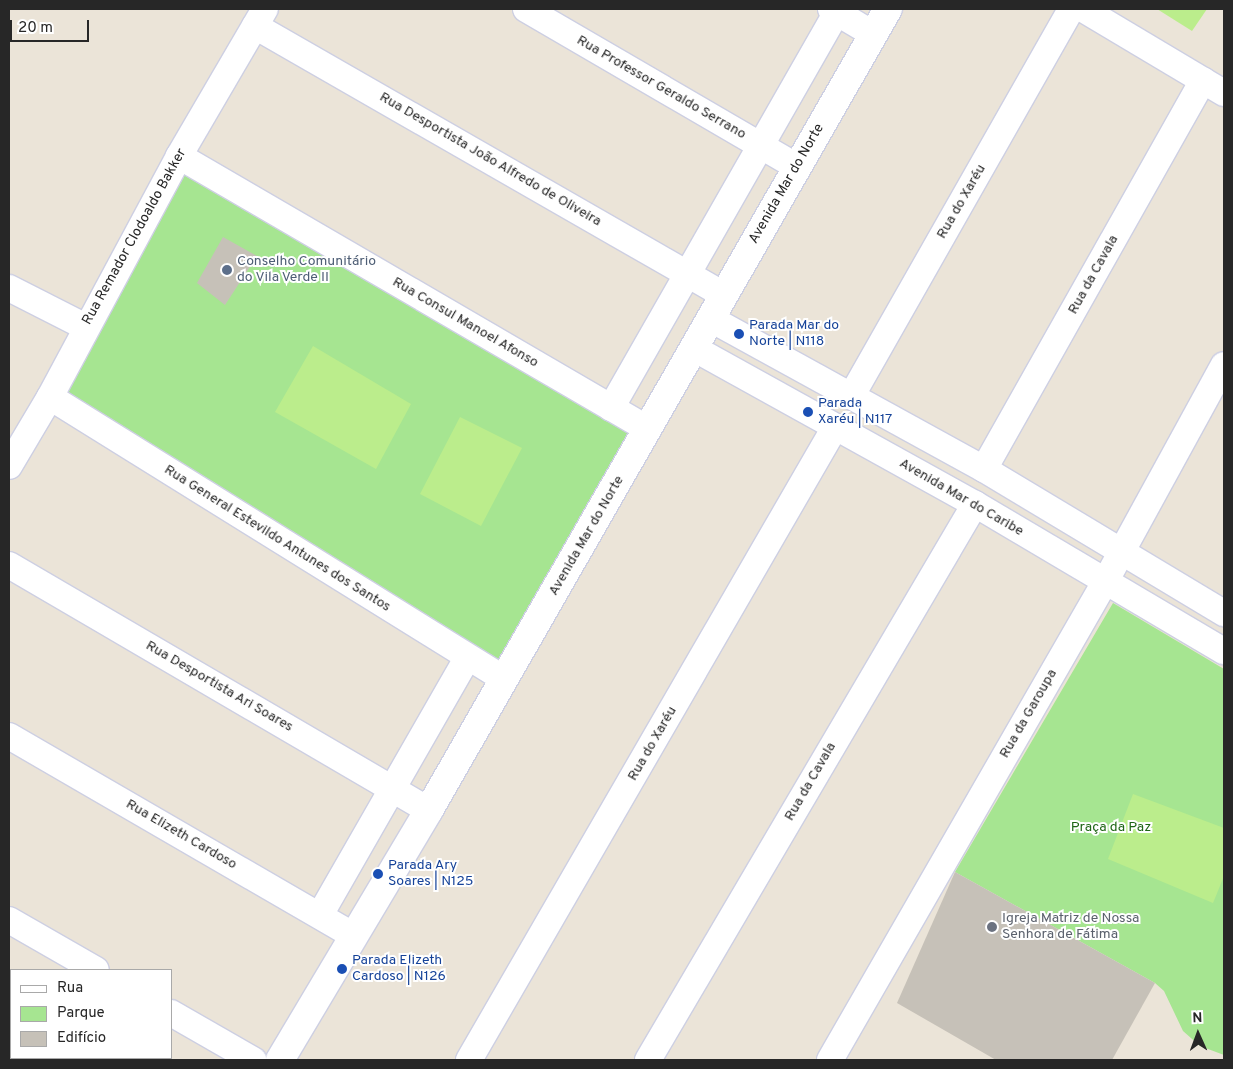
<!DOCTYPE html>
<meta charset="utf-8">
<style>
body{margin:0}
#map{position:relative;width:1233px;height:1069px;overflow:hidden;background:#ebe4d8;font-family:Overpass,sans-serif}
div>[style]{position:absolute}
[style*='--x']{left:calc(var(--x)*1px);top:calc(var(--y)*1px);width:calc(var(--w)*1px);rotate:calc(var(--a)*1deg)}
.green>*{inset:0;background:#a6e591}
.pitch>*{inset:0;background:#bbed8c}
.building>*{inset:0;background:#c6c1b8}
.roads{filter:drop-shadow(1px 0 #cdcfe2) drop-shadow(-1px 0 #cdcfe2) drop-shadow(0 1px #cdcfe2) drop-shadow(0 -1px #cdcfe2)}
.minor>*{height:26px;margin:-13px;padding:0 13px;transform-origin:13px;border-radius:13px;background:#fff}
.tertiary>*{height:28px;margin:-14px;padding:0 14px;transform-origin:14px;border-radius:14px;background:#fff}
.dots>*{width:14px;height:14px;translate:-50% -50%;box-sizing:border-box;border:2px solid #fff;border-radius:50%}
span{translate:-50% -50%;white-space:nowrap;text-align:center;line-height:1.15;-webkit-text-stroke:4px #fff;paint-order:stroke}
.street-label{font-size:14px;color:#272727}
.service-label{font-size:14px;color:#4e5e75}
.left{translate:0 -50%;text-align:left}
.transit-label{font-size:14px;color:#164399}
.park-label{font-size:14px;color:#1f6616}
.worship-label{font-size:14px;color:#5b616d}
.frame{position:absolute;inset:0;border:10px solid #272727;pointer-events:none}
.legend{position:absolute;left:10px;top:969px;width:162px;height:90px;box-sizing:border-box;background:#fff;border:1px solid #a9a9a9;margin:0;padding:6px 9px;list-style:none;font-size:15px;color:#272727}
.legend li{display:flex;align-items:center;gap:10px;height:25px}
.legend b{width:25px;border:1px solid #a9a9a9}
.north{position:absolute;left:1173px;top:1009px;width:50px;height:50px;-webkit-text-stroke:4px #fff;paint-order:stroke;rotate:358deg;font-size:14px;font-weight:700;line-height:20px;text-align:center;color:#272727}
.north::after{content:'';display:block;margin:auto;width:18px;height:22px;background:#272727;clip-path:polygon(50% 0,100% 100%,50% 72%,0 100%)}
.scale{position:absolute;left:10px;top:20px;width:79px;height:22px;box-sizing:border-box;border:2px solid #272727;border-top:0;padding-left:6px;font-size:15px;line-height:18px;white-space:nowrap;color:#272727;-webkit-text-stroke:4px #fff;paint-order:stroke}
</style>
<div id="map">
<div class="green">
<i style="clip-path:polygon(179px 156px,642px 440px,497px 675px,50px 397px)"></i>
<i style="clip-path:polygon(1113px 603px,1224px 669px,1224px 1055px,1200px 1046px,1183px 1031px,1164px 991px,1155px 983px,955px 872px)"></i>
</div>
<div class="pitch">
<i style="clip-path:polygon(1157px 9px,1207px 9px,1192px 31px)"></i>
<i style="clip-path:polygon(313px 346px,411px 404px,376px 469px,275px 412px)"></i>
<i style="clip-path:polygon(460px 417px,522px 448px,481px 526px,420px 494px)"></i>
<i style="clip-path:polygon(1133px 794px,1224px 828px,1224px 876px,1213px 903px,1108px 859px)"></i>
</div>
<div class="building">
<i style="clip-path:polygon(223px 237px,257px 256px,225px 305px,197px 283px)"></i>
<i style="clip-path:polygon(955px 872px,1155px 983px,1112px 1060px,996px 1060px,897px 1003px)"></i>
<i style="clip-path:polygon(9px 1029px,11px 1058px,64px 1060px,9px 1060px)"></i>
</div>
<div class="roads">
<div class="minor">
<i style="--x:526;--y:9;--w:314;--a:30.2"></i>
<i style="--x:831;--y:9;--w:49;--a:30.8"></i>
<i style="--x:1083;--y:9;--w:164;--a:30.8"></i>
<i style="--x:255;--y:26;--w:541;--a:29.84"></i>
<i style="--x:179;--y:156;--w:543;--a:30.2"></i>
<i style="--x:9;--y:288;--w:86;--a:26.9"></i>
<i style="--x:711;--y:319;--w:311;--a:28.8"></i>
<i style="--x:984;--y:469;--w:280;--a:31"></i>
<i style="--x:695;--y:349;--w:320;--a:29"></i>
<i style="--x:975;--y:504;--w:289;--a:30.6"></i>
<i style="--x:852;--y:395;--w:444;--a:-60.4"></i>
<i style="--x:50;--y:397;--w:534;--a:31.85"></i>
<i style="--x:611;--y:408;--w:456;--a:-60.3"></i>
<i style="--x:9;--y:466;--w:80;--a:-59.3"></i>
<i style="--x:50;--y:397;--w:273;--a:-61.8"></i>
<i style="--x:179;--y:156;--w:170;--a:-59.7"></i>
<i style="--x:984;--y:469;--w:446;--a:-60.6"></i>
<i style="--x:9;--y:565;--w:486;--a:30.3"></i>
<i style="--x:9;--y:736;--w:397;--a:30.1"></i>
<i style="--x:320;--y:915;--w:296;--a:-60.2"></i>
<i style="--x:9;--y:920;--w:100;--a:29.9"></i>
<i style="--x:171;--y:1013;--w:95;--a:29.8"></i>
<i style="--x:469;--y:1060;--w:731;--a:-59.96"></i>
<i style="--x:648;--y:1060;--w:645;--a:-59.54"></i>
<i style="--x:830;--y:1060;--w:551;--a:-60.09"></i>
<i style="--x:1105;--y:582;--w:247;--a:-61.3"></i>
</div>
<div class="tertiary">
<i style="--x:280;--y:1060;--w:291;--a:-59.2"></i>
<i style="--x:429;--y:810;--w:923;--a:-60.19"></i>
</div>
</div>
<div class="dots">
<i style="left:227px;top:270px;background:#5c6f8a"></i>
<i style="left:739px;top:334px;background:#1a4fb4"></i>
<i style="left:808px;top:412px;background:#1a4fb4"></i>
<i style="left:378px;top:874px;background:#1a4fb4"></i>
<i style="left:992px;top:927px;background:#6b7280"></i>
<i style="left:342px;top:969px;background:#1a4fb4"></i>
</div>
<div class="street-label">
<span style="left:661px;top:88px;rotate:30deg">Rua Professor Geraldo Serrano</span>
<span style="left:490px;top:160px;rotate:30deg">Rua Desportista João Alfredo de Oliveira</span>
<span style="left:787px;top:184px;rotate:-60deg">Avenida Mar do Norte</span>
<span style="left:962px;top:202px;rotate:-60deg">Rua do Xaréu</span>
<span style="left:135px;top:237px;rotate:-61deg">Rua Remador Clodoaldo Bakker</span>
<span style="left:1094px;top:275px;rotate:-61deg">Rua da Cavala</span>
<span style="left:465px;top:323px;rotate:30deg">Rua Consul Manoel Afonso</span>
<span style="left:961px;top:498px;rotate:30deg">Avenida Mar do Caribe</span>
<span style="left:587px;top:536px;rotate:-60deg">Avenida Mar do Norte</span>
<span style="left:277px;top:539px;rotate:32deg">Rua General Estevildo Antunes dos Santos</span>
<span style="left:219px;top:687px;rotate:30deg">Rua Desportista Ari Soares</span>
<span style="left:1029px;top:714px;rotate:-60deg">Rua da Garoupa</span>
<span style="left:653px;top:744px;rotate:-60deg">Rua do Xaréu</span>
<span style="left:811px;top:782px;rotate:-60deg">Rua da Cavala</span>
<span style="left:181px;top:835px;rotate:30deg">Rua Elizeth Cardoso</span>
</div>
<div class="service-label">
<span class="left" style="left:237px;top:270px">Conselho Comunitário<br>do Vila Verde II</span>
</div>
<div class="transit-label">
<span class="left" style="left:749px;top:334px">Parada Mar do<br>Norte | N118</span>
<span class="left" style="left:818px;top:412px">Parada<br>Xaréu | N117</span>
<span class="left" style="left:388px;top:874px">Parada Ary<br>Soares | N125</span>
<span class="left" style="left:352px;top:969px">Parada Elizeth<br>Cardoso | N126</span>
</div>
<div class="park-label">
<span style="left:1111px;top:828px">Praça da Paz</span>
</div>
<div class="worship-label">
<span class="left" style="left:1002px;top:927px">Igreja Matriz de Nossa<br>Senhora de Fátima</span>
</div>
<div class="frame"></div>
<ul class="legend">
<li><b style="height:6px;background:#fff"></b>Rua</li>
<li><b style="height:14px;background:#a6e591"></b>Parque</li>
<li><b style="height:14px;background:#c6c1b8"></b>Edifício</li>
</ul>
<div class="north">N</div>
<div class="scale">20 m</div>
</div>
